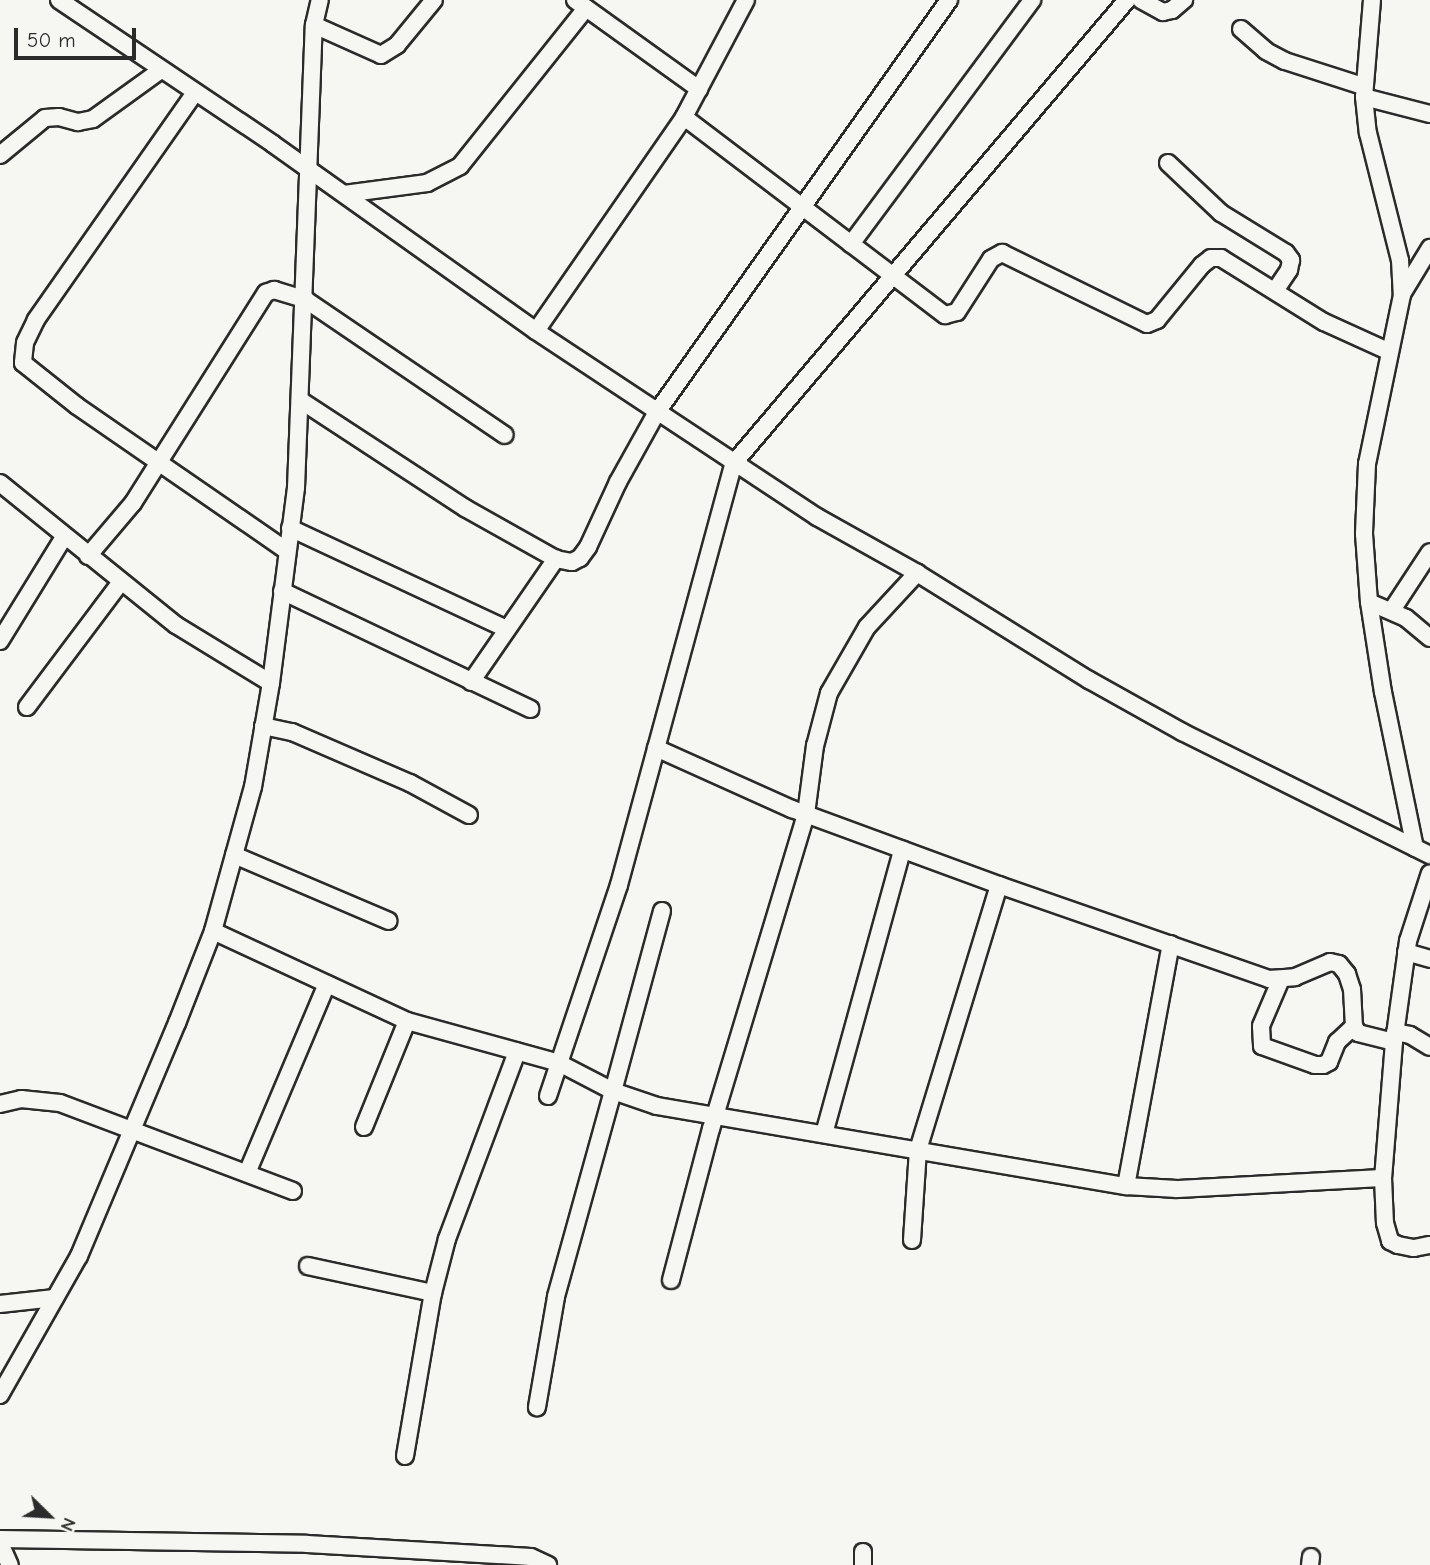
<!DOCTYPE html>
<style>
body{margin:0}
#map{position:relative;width:1430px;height:1565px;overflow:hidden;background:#f6f6f2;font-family:"Comic Neue",sans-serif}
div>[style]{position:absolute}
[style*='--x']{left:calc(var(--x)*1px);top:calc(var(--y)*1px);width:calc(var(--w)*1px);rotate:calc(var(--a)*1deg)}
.roads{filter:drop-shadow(2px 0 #2b2b2b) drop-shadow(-2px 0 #2b2b2b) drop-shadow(0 2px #2b2b2b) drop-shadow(0 -2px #2b2b2b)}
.minor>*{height:16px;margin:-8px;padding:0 8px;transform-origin:8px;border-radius:8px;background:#f6f6f2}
span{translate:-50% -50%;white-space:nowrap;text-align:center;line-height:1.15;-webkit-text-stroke:5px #f6f6f2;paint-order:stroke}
.north{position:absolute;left:14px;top:1481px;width:70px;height:70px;-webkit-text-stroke:5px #f6f6f2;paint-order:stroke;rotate:114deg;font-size:19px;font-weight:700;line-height:28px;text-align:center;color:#2b2b2b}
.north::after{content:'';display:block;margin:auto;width:24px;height:32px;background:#2b2b2b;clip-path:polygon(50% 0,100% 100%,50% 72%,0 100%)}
.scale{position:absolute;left:14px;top:28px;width:122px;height:32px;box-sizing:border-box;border:4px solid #2b2b2b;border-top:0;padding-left:9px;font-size:21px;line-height:24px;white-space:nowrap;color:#2b2b2b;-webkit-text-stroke:5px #f6f6f2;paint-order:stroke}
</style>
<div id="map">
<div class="roads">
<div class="minor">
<i style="--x:59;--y:0;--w:258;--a:33.9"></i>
<i style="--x:273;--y:144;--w:323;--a:35.4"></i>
<i style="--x:536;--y:331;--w:337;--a:33.5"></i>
<i style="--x:817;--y:517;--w:115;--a:29.2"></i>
<i style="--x:917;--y:573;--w:203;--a:31.9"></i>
<i style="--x:1089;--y:680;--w:107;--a:29.2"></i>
<i style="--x:1182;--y:732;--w:277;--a:26.4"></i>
<i style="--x:575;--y:0;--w:153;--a:35.7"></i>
<i style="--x:1141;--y:0;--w:25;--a:29"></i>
<i style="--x:1163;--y:12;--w:9;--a:-13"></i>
<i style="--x:1172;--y:10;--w:16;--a:-40"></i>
<i style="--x:1372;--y:0;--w:97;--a:94.7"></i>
<i style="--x:1364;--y:97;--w:36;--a:84"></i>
<i style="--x:1368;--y:133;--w:131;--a:75.9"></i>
<i style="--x:1400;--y:260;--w:35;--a:87"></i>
<i style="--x:1402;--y:295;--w:173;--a:101.7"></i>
<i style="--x:1367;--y:464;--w:70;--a:92.5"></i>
<i style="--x:1364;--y:534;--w:68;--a:85.8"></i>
<i style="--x:1369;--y:602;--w:91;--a:81.2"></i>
<i style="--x:1383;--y:692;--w:159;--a:78.4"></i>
<i style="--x:314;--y:25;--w:73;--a:24.1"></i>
<i style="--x:381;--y:55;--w:19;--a:-32"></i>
<i style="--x:397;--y:45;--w:58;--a:-50.6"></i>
<i style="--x:1241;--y:29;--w:33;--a:41"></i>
<i style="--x:1266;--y:51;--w:21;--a:28"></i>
<i style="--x:1285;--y:61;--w:82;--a:17.8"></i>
<i style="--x:194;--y:94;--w:276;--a:125"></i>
<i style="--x:36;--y:320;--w:25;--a:116"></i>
<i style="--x:25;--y:343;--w:20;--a:96"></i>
<i style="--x:23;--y:363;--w:69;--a:38.5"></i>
<i style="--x:77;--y:406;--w:255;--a:34.6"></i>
<i style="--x:1364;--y:97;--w:68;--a:14.4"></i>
<i style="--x:684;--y:117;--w:328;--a:37.2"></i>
<i style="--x:945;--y:315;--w:12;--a:-14"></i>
<i style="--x:957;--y:312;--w:63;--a:-57.3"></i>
<i style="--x:991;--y:259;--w:13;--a:-29"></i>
<i style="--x:1002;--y:253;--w:161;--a:26.1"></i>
<i style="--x:1147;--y:324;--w:11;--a:-22"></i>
<i style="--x:1157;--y:320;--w:71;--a:-50.7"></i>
<i style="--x:1202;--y:265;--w:11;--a:-38"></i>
<i style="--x:1211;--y:258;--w:10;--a:0"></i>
<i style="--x:1221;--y:258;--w:121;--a:31.9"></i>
<i style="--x:1324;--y:322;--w:72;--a:24.4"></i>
<i style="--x:0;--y:155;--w:58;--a:-39.4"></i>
<i style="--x:45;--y:118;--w:14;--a:-4"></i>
<i style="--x:59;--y:117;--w:20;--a:15"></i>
<i style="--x:78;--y:122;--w:15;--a:-11"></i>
<i style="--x:93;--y:119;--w:84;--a:-35.8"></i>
<i style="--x:1168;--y:163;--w:73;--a:43.3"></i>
<i style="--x:1221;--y:213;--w:76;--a:31.6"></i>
<i style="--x:1286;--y:253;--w:9;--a:54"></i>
<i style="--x:1291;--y:260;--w:10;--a:101"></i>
<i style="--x:1289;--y:270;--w:25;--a:124"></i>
<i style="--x:344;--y:194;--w:84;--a:-7.5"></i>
<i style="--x:427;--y:183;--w:37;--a:-27"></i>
<i style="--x:460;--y:166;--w:202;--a:-51.4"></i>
<i style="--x:851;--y:244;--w:304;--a:-53.4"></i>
<i style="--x:1402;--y:294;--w:54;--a:-58.7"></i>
<i style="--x:536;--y:331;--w:260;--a:-55.3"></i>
<i style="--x:684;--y:117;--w:132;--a:-62.1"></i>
<i style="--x:300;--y:400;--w:197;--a:33.2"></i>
<i style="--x:465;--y:508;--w:104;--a:29.3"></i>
<i style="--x:556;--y:559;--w:16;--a:11"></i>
<i style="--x:572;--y:562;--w:9;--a:-27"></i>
<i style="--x:580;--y:558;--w:14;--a:-54"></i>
<i style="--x:588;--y:547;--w:72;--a:-65.2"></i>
<i style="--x:618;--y:482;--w:80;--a:-60.9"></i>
<i style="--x:657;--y:412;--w:505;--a:-54.67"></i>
<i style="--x:0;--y:483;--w:226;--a:38.9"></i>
<i style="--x:176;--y:625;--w:111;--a:31.4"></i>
<i style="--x:290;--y:528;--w:239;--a:25"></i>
<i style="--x:88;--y:556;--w:70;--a:-49.7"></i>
<i style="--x:133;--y:503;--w:249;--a:-57.7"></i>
<i style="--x:266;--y:293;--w:9;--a:-21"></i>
<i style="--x:274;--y:290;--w:34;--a:17"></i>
<i style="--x:306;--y:300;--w:240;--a:34.2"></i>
<i style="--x:282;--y:591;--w:275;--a:25.4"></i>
<i style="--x:1369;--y:602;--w:40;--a:23.4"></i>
<i style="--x:1406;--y:618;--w:31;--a:40"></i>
<i style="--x:1392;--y:610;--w:69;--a:-56.8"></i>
<i style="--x:0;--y:641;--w:122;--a:-58.4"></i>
<i style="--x:471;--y:682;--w:150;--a:-55.4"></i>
<i style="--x:27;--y:707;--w:156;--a:-53.1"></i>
<i style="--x:263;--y:726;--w:30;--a:12"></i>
<i style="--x:292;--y:732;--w:129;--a:23.4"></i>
<i style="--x:410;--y:783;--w:67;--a:28.5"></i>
<i style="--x:656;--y:748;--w:149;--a:24.2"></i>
<i style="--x:792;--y:809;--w:221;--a:20.2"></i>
<i style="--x:999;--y:885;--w:286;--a:19.2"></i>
<i style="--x:1269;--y:979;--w:26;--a:-4"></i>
<i style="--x:1295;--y:977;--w:38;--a:-23"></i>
<i style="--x:1330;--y:962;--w:9;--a:13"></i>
<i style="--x:1339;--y:964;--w:13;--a:51"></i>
<i style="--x:1347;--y:974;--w:16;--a:72"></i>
<i style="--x:1352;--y:989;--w:37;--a:87"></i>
<i style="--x:1354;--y:1026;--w:8;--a:60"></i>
<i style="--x:1358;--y:1033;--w:37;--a:14"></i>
<i style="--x:1394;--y:1042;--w:102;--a:-82.1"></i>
<i style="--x:1408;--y:941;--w:71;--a:-72.1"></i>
<i style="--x:234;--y:855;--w:168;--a:23.1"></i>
<i style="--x:662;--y:911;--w:187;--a:105.2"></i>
<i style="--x:613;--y:1091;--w:46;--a:18.8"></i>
<i style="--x:657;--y:1106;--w:476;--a:9.7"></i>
<i style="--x:1126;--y:1186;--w:246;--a:-79.5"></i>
<i style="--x:213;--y:931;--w:214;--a:24.9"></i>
<i style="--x:407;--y:1021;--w:158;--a:15.4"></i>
<i style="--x:559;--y:1063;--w:61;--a:27.4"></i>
<i style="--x:613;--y:1091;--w:214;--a:105.5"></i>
<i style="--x:556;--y:1297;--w:112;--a:99.8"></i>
<i style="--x:1406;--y:952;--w:25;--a:16"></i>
<i style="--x:1281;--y:979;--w:51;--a:113.1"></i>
<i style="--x:1261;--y:1026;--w:20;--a:87"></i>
<i style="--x:1262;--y:1046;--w:56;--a:19.7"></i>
<i style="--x:1315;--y:1065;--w:8;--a:0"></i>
<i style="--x:1323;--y:1065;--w:7;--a:-27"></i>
<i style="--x:1329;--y:1062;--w:22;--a:-68"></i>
<i style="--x:1337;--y:1042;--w:23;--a:-43"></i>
<i style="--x:1395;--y:1032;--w:15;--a:11"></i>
<i style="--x:1410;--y:1035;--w:23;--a:31"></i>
<i style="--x:1394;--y:1042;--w:136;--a:94.6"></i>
<i style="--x:1383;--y:1178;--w:45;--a:87.5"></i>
<i style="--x:1385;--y:1223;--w:19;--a:74"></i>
<i style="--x:1390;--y:1241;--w:9;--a:27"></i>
<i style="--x:1398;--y:1245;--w:16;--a:11"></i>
<i style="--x:1414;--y:1248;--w:16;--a:-11"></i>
<i style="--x:548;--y:1096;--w:223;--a:-71.4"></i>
<i style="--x:619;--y:885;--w:437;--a:-74.8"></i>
<i style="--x:734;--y:463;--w:607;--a:-49.68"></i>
<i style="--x:0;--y:1104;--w:22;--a:-13"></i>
<i style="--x:21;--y:1099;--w:39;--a:6"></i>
<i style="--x:60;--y:1103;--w:249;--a:20.7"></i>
<i style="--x:364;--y:1127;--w:114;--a:-67.9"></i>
<i style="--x:824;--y:1134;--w:295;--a:-74.6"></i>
<i style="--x:247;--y:1173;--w:205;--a:-67.1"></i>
<i style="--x:1126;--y:1186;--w:51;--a:3.4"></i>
<i style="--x:1177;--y:1189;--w:206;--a:-3.1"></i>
<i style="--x:912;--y:1240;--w:90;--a:-86.2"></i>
<i style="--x:918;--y:1150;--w:277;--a:-73"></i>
<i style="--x:308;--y:1266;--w:128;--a:12.2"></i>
<i style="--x:671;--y:1280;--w:156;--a:-75.2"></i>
<i style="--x:711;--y:1129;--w:329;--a:-73.2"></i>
<i style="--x:806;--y:814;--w:69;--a:-82.5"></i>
<i style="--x:815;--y:746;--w:55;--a:-75.2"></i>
<i style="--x:829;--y:693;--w:76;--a:-60.1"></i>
<i style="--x:867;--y:627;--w:74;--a:-47.2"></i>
<i style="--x:0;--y:1304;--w:55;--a:-6.2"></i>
<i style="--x:0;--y:1395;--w:160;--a:-60.4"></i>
<i style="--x:79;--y:1256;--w:253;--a:-67.2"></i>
<i style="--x:177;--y:1023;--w:99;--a:-68.6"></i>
<i style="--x:213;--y:931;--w:149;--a:-74.5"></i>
<i style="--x:253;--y:787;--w:106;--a:-80.2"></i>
<i style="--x:271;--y:683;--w:197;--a:-82.7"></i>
<i style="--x:296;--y:488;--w:463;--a:-87.8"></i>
<i style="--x:314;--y:25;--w:26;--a:-77"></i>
<i style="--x:405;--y:1456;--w:165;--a:-80.3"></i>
<i style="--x:433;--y:1293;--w:56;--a:-75.5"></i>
<i style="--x:447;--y:1239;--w:200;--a:-69.5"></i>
<i style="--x:0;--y:1539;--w:307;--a:0.9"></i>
<i style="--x:307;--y:1544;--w:224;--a:3.3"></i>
<i style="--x:531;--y:1557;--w:19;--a:25"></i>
<i style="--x:0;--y:1543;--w:24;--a:66"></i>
<i style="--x:863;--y:1565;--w:13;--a:-90"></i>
<i style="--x:1310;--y:1565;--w:8;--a:-83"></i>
</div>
</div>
<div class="north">N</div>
<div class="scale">50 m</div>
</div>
